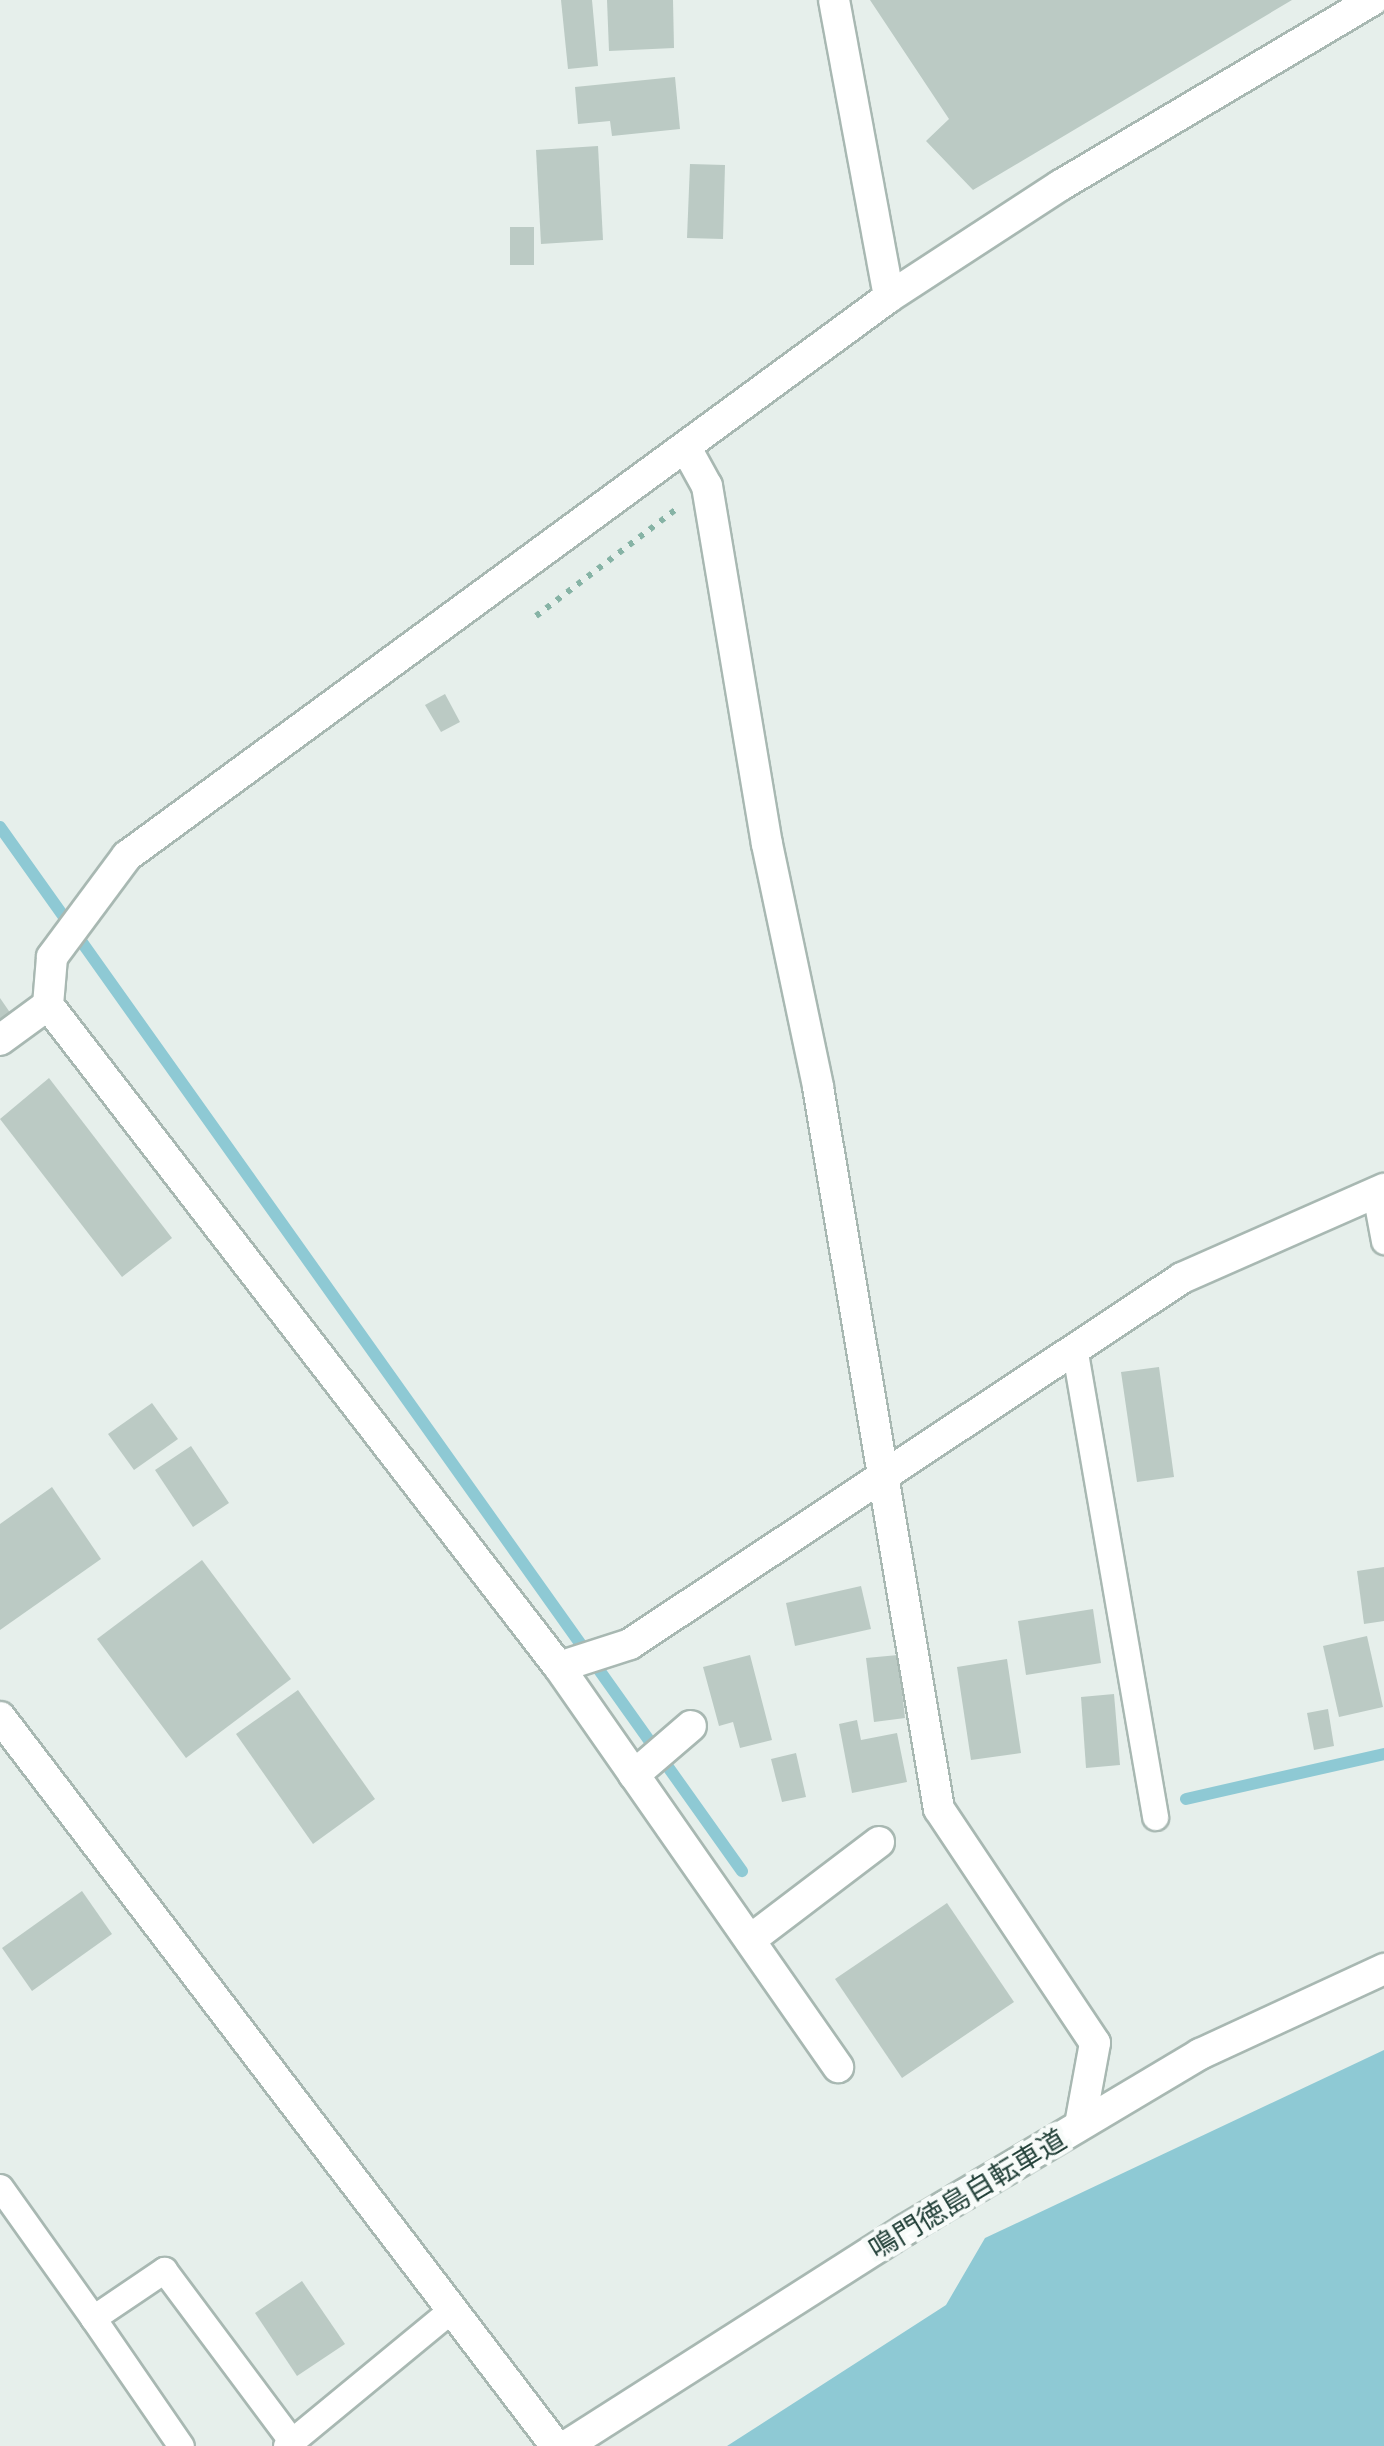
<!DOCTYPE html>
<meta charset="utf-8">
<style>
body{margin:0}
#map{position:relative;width:1384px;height:2446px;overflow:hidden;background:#e6efeb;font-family:Barlow,"Noto Sans JP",sans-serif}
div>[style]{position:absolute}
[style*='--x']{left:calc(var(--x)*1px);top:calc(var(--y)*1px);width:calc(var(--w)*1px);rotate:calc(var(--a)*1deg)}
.water>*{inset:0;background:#8ec9d4}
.stream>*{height:12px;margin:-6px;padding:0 6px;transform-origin:6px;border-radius:6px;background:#8ec9d4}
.building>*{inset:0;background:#bbcac4}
.path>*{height:6px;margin-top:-3px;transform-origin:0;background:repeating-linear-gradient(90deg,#86b3a5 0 5px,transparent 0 13px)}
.roads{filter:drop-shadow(2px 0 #a8b8b2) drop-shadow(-2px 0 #a8b8b2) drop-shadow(0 2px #a8b8b2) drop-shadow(0 -2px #a8b8b2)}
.service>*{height:25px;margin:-12.5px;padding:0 12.5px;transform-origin:12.5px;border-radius:12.5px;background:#fff}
.minor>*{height:30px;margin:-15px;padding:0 15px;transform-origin:15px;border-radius:15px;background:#fff}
.tertiary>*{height:30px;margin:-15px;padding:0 15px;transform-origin:15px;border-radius:15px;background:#fff}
.secondary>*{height:30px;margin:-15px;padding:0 15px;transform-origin:15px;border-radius:15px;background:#fff}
span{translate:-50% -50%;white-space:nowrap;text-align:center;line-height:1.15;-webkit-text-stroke:9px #f7fbf9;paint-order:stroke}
.street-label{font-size:28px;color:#24423a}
</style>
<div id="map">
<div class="water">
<i style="clip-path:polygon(1384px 2050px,1384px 2446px,727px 2446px,946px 2305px,985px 2238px)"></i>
</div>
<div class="stream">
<i style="--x:0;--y:827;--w:1281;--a:54.6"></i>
<i style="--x:1186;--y:1799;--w:203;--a:-12.8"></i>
</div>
<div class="building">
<i style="clip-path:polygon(561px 0,592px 0,598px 66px,568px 69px)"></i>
<i style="clip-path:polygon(607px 0,673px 0,674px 48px,609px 51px)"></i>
<i style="clip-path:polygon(870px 0,1292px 0,973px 190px,926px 141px,949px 119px)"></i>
<i style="clip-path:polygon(675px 77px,680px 129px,612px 136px,610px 121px,578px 124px,575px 87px)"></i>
<i style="clip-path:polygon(598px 146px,603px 240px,541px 244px,536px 150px)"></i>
<i style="clip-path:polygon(690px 164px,725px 165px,723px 239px,687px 238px)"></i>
<i style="clip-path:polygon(510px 227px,534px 227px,534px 265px,510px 265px)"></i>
<i style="clip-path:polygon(445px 694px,460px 722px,441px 732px,425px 705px)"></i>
<i style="clip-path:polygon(0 998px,11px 1014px,0 1021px)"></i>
<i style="clip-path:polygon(49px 1078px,172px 1238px,122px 1277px,0 1119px)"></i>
<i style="clip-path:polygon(1159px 1367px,1174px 1477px,1137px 1482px,1121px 1372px)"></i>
<i style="clip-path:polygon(152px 1403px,178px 1439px,134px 1470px,108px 1434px)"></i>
<i style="clip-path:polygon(191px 1446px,229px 1503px,193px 1527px,155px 1470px)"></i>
<i style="clip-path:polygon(52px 1487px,101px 1559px,0 1630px,0 1524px)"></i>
<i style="clip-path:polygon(202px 1560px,291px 1679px,186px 1758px,97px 1639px)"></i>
<i style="clip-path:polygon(1384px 1567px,1384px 1621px,1364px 1624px,1357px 1571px)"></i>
<i style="clip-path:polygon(861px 1586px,871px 1629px,795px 1646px,786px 1603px)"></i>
<i style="clip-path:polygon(1093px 1609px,1101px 1663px,1026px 1675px,1018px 1621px)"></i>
<i style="clip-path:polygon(1367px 1636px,1383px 1707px,1339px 1717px,1323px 1646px)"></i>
<i style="clip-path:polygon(750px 1655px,772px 1740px,740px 1748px,733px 1722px,719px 1726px,703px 1667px)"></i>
<i style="clip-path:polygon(898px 1655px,905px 1718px,874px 1722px,866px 1658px)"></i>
<i style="clip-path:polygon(1007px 1659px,1021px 1753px,971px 1760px,957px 1667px)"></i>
<i style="clip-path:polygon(298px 1690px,375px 1799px,313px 1844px,236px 1734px)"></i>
<i style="clip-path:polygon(1114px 1694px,1120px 1765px,1086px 1768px,1081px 1697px)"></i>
<i style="clip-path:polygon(1328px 1709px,1334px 1746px,1314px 1750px,1307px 1713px)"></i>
<i style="clip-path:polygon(857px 1720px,861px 1740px,897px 1733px,907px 1782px,852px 1793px,839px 1724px)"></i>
<i style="clip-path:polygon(796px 1753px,806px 1797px,782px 1802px,771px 1759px)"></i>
<i style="clip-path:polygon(82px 1891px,112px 1934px,32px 1991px,2px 1948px)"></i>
<i style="clip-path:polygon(947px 1903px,1014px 2002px,902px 2078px,835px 1979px)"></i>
<i style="clip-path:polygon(302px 2281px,345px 2344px,297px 2376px,255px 2313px)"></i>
</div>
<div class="path">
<i style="--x:536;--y:616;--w:178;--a:-37.3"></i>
</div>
<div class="roads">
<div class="service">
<i style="--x:1375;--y:1193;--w:49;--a:79.4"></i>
<i style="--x:1074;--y:1347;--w:477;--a:80.2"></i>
<i style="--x:0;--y:2187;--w:161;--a:54.6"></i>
<i style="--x:93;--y:2318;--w:86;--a:-34.1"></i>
<i style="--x:164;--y:2270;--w:214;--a:53.3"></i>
<i style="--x:93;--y:2318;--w:155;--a:55.5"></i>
<i style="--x:286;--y:2446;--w:214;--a:-39.5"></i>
</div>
<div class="minor">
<i style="--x:834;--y:0;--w:302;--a:79.5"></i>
<i style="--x:686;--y:448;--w:43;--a:61.1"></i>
<i style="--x:707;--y:486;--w:363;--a:80.5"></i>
<i style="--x:767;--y:844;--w:248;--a:78.1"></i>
<i style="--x:818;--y:1087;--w:732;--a:80.49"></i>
<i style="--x:939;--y:1809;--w:281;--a:56.3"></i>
<i style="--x:1095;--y:2043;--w:83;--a:100.4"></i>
<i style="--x:48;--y:1005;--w:836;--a:52.34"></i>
<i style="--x:559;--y:1667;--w:488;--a:55.1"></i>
<i style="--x:0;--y:1040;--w:59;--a:-36.1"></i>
<i style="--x:48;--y:1005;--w:48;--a:-85.2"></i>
<i style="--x:52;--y:957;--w:126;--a:-53.4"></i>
<i style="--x:127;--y:856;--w:945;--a:-36.26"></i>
<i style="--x:889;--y:297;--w:205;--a:-33.1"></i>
<i style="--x:1061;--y:185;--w:363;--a:-30.7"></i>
<i style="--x:559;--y:1667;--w:75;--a:-17.9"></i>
<i style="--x:630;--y:1644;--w:662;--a:-33.55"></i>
<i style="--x:1182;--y:1278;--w:221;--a:-23.8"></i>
<i style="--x:634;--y:1775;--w:75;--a:-40.7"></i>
<i style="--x:750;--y:1940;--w:162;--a:-37.2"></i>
</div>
<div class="tertiary">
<i style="--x:0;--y:1717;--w:917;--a:52.67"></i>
</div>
<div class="secondary">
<i style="--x:566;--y:2446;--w:402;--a:-32.5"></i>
<i style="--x:905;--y:2230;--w:344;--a:-30.8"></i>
<i style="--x:1200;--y:2054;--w:203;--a:-24.8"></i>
</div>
</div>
<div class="street-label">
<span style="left:967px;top:2193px;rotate:-31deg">鳴門徳島自転車道</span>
</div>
</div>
